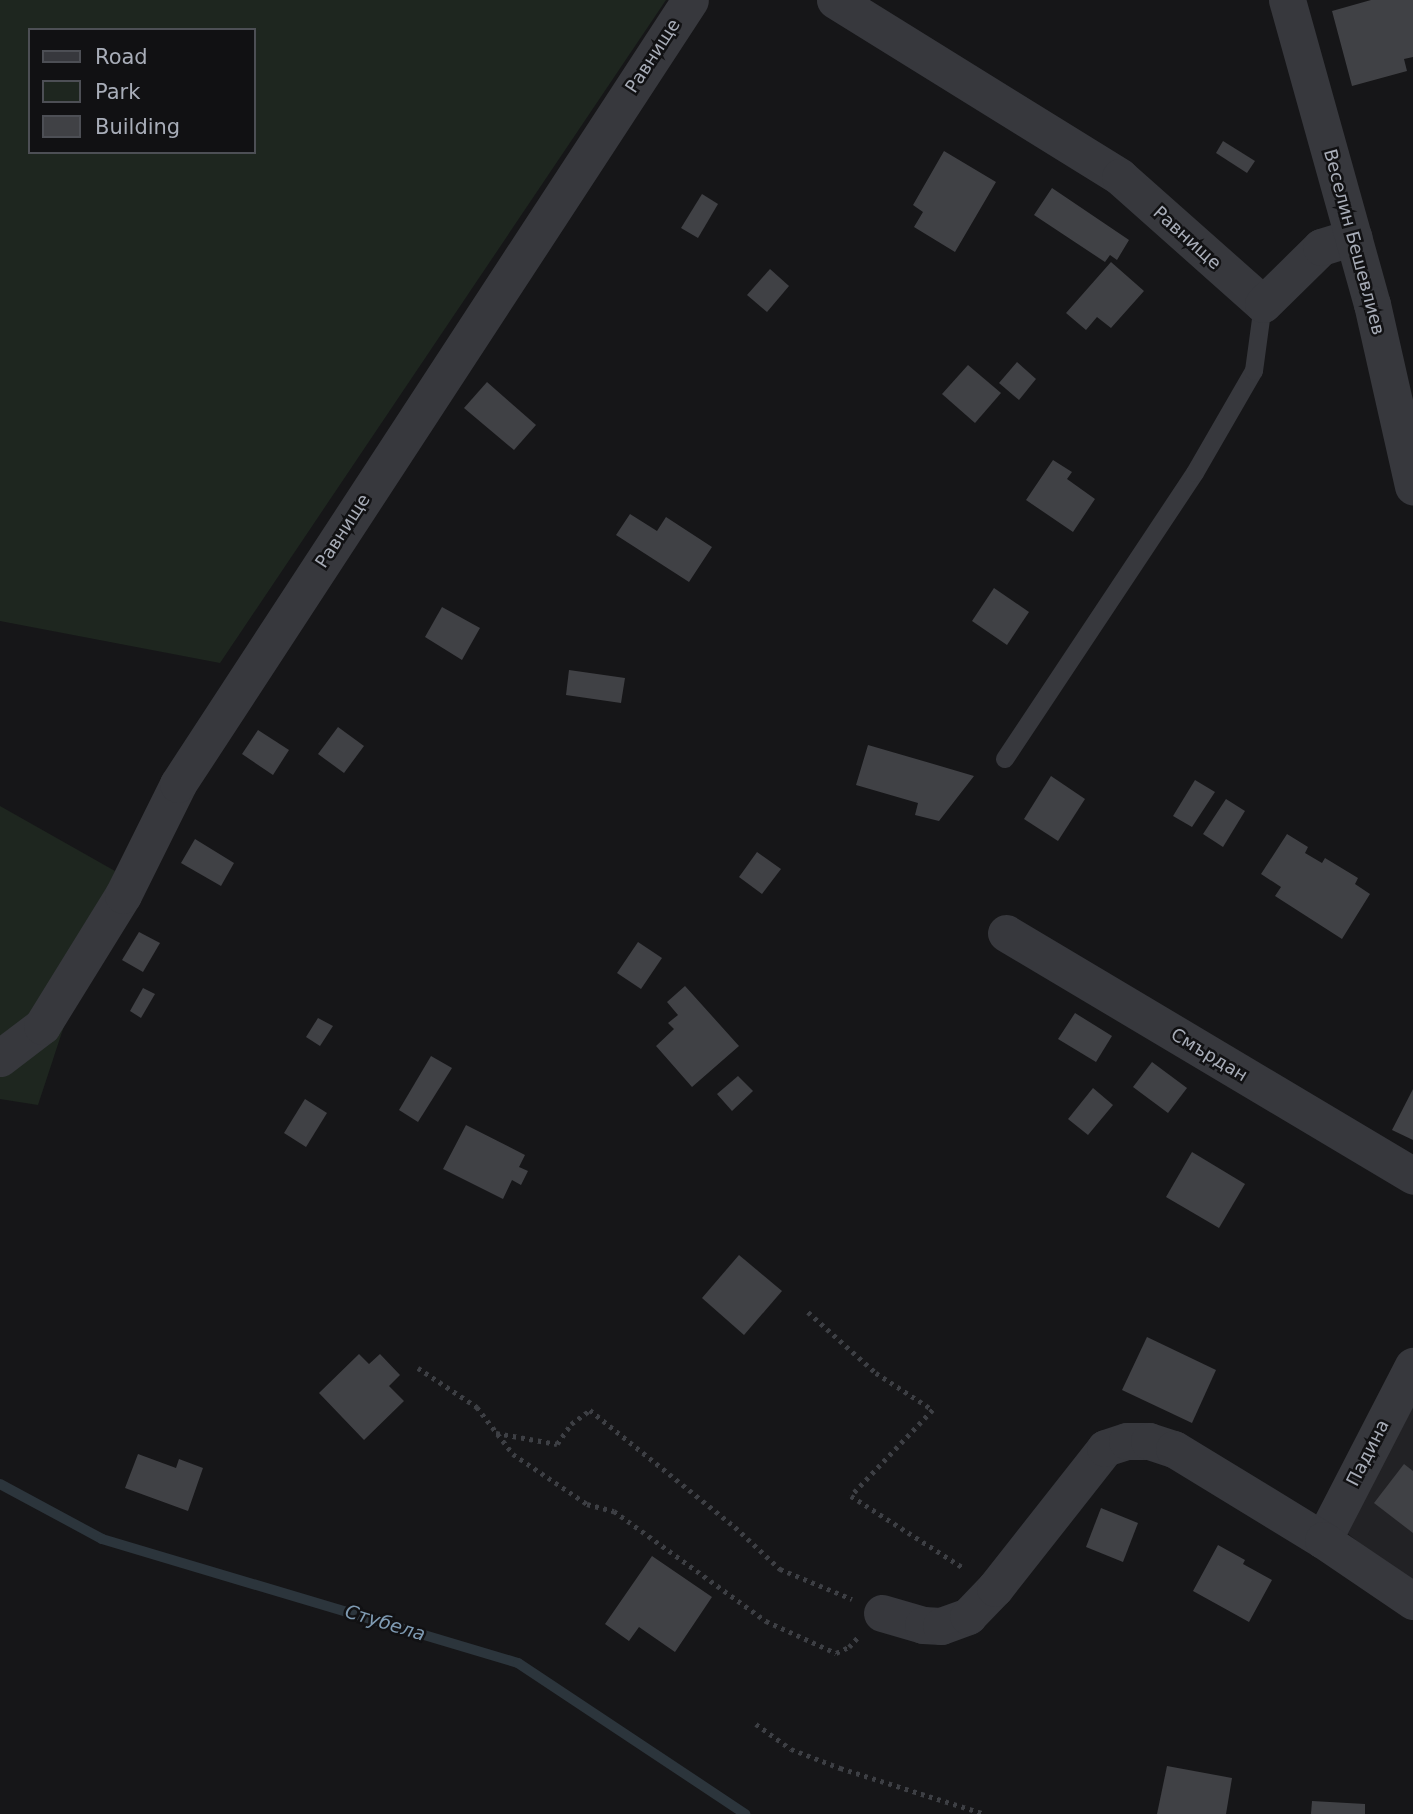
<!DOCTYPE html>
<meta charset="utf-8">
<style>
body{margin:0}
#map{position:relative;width:1413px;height:1814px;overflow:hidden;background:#161618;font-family:"DejaVu Sans",sans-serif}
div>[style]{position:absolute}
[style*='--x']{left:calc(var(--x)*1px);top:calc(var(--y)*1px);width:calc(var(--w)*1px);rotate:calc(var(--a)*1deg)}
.built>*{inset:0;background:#222225}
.green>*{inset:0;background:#1e261f}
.stream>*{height:10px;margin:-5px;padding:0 5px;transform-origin:5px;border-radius:5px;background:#2c353c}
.building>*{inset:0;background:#404145}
.path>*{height:4.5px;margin-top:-2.25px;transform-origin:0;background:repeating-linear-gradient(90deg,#3d3f44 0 3.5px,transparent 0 8.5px)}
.lane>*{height:18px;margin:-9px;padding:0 9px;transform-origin:9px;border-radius:9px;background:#37383d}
.street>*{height:37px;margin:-18.5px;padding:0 18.5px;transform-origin:18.5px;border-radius:18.5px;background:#37383d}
span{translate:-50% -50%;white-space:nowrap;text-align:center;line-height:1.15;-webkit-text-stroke:5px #111113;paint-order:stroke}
.street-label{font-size:18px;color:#a8adb8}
.water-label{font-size:19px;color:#7f9bb3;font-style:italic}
.legend{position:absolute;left:28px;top:28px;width:228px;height:126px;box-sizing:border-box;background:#111113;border:2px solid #4d4f55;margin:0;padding:9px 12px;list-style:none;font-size:21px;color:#a8adb8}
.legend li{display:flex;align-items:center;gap:14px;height:35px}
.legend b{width:35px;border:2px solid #4d4f55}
</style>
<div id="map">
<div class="built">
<i style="clip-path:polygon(1413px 1406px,1413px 1587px,1347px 1533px)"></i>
</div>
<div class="green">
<i style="clip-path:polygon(evenodd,0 0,666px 0,220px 663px,0 621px,0 0,30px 30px,254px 30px,254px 152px,30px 152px,30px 30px)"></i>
<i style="clip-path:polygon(0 806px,115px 871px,38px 1105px,0 1099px)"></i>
</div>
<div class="stream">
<i style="--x:0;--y:1484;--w:116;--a:28.3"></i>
<i style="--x:102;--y:1539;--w:434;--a:16.6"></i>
<i style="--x:518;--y:1663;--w:273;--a:33.6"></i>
</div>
<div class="building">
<i style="clip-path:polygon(1371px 0,1413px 0,1413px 57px,1404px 59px,1407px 71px,1352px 86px,1332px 11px)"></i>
<i style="clip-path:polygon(1223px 141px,1255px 161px,1247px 173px,1216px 153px)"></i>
<i style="clip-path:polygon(944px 151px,996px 182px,955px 252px,914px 227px,923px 212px,913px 205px)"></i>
<i style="clip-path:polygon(1052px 188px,1129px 240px,1117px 260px,1110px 255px,1105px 262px,1034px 215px)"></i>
<i style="clip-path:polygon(702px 194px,718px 204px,698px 238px,681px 228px)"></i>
<i style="clip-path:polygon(1111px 262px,1144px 291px,1111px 328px,1097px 317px,1086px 330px,1066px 313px)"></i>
<i style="clip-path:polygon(770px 269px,789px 286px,767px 312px,747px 295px)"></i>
<i style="clip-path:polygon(1017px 362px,1036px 379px,1019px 400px,999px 383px)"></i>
<i style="clip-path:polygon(968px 365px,1001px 393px,975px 423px,942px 394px)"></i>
<i style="clip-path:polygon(487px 382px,536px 425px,514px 450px,464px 408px)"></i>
<i style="clip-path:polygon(1053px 460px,1072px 472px,1067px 479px,1095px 499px,1073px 532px,1026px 500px)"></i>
<i style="clip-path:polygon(630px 514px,657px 531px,666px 517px,712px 547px,689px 582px,616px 535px)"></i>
<i style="clip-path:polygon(994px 588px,1029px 612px,1007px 645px,972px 621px)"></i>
<i style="clip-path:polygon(442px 607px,480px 628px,462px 660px,425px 637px)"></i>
<i style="clip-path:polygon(569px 670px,625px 678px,621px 703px,566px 695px)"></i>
<i style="clip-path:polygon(338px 727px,364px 746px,344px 773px,318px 754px)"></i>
<i style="clip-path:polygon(258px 730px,289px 750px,273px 775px,242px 754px)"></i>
<i style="clip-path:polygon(868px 745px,930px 763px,974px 776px,939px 821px,915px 815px,918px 803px,856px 785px)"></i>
<i style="clip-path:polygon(1051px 776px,1085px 799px,1058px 841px,1024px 819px)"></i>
<i style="clip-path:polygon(1195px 780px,1215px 792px,1192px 827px,1173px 816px)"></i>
<i style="clip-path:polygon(1226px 799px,1245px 811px,1223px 847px,1203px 834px)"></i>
<i style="clip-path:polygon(1287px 834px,1308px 847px,1305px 853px,1322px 863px,1325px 858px,1358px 878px,1355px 884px,1370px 894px,1342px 939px,1275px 896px,1281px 887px,1261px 874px)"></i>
<i style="clip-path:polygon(195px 839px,234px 863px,221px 886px,181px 863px)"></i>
<i style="clip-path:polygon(757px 852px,781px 869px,762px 894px,739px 877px)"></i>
<i style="clip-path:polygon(139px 932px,160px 943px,143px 972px,122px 960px)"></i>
<i style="clip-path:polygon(638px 942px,662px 958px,641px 989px,617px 973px)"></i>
<i style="clip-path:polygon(685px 986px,739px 1046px,692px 1087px,656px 1046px,674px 1029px,668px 1023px,678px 1015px,667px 1002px)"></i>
<i style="clip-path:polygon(143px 988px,155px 994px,141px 1018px,130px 1011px)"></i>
<i style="clip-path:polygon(1075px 1013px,1112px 1036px,1096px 1062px,1058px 1039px)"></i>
<i style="clip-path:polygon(318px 1018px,333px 1026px,320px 1046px,306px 1037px)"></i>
<i style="clip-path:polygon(431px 1056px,452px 1068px,418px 1122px,399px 1110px)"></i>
<i style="clip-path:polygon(1152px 1062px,1187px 1088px,1168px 1113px,1133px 1087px)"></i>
<i style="clip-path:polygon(738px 1076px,753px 1091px,732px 1111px,717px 1094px)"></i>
<i style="clip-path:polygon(1093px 1088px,1113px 1105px,1088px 1135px,1068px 1119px)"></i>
<i style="clip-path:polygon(1413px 1089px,1413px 1140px,1392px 1130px)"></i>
<i style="clip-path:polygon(305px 1099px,327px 1113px,306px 1147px,284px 1133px)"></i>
<i style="clip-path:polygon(466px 1125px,525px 1155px,519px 1167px,528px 1171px,521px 1185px,512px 1180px,503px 1199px,443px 1169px)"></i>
<i style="clip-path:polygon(1192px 1152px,1245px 1184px,1219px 1228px,1166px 1197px)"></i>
<i style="clip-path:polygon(739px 1255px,782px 1291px,744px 1335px,702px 1298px)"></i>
<i style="clip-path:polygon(1147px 1337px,1216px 1370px,1192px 1423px,1122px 1390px)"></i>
<i style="clip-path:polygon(359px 1354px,369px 1364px,380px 1354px,400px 1375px,389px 1386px,404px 1401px,364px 1440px,319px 1393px)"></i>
<i style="clip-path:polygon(138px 1454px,176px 1468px,179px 1459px,203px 1468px,188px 1511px,125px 1488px)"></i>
<i style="clip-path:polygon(1404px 1464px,1413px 1471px,1413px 1533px,1374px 1503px)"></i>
<i style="clip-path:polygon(1101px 1508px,1138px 1523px,1123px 1562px,1086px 1547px)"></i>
<i style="clip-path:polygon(1218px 1545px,1245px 1560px,1243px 1564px,1272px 1580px,1249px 1622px,1193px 1591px)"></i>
<i style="clip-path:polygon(652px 1556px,712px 1597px,675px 1652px,639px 1627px,629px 1641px,605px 1624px)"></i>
<i style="clip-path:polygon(1167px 1766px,1232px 1778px,1226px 1814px,1157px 1814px)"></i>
<i style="clip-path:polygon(1312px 1801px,1365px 1804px,1365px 1814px,1311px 1814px)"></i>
</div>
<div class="path">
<i style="--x:808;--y:1312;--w:91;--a:41.9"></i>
<i style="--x:876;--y:1373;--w:68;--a:33"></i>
<i style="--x:933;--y:1410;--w:119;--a:133.6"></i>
<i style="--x:851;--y:1496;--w:135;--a:32.6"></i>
<i style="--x:418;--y:1368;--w:71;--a:33.5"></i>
<i style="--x:477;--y:1407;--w:59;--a:52.5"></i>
<i style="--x:513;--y:1454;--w:89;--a:34"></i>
<i style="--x:587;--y:1504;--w:28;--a:15"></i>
<i style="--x:614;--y:1511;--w:188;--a:35.9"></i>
<i style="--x:766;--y:1621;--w:77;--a:24.6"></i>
<i style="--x:836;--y:1653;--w:14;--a:-25"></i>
<i style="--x:849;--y:1647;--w:12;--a:-48"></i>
<i style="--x:496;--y:1433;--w:62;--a:10.2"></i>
<i style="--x:557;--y:1444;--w:24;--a:-55"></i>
<i style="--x:571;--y:1424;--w:24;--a:-36"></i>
<i style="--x:590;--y:1410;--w:186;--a:38.9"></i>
<i style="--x:735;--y:1527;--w:62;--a:43"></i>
<i style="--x:780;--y:1569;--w:78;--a:22.6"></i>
<i style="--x:756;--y:1724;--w:43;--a:35.5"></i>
<i style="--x:791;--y:1749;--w:53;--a:21.2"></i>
<i style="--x:840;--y:1768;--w:152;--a:17.6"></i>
</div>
<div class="lane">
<i style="--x:1005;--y:759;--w:343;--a:-56.4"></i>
<i style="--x:1195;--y:473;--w:118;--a:-60"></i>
<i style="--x:1254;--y:371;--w:68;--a:-82.3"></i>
</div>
<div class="street">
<i style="--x:835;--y:0;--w:335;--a:31.8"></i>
<i style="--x:1120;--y:177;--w:191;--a:41.6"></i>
<i style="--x:1263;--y:304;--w:81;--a:-44.5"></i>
<i style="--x:1321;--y:247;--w:34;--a:-17"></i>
<i style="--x:1287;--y:0;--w:316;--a:74.4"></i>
<i style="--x:1372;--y:304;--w:187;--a:77.3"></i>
<i style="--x:1006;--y:933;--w:474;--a:30.8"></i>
<i style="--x:0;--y:1058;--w:53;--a:-37.3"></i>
<i style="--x:42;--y:1026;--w:154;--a:-58.3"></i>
<i style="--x:123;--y:895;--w:124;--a:-63.6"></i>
<i style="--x:178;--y:784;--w:936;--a:-56.85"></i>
<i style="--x:1323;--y:1540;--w:196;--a:-62.7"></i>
<i style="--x:882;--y:1613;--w:43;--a:16.3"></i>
<i style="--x:923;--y:1625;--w:18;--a:3"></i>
<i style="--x:941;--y:1626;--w:29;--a:-20"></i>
<i style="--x:968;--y:1616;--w:39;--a:-46"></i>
<i style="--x:995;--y:1588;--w:178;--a:-51.8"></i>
<i style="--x:1105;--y:1448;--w:23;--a:-18"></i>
<i style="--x:1127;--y:1441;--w:22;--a:0"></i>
<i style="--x:1149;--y:1441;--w:26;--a:18"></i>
<i style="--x:1174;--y:1449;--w:175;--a:31.4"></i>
<i style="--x:1323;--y:1540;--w:109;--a:34.1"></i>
</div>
<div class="street-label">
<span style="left:653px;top:56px;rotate:-57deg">Равнище</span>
<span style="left:1187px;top:238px;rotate:42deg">Равнище</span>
<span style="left:1354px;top:242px;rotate:75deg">Веселин Бешевлиев</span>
<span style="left:343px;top:531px;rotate:-57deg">Равнище</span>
<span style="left:1209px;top:1055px;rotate:31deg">Смърдан</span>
<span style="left:1368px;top:1453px;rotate:-63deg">Падина</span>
</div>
<div class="water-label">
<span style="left:385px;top:1623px;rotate:17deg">Стубела</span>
</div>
<ul class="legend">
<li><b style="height:9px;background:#37383d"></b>Road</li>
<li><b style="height:19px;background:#1e261f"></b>Park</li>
<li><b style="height:19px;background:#404145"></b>Building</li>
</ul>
</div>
